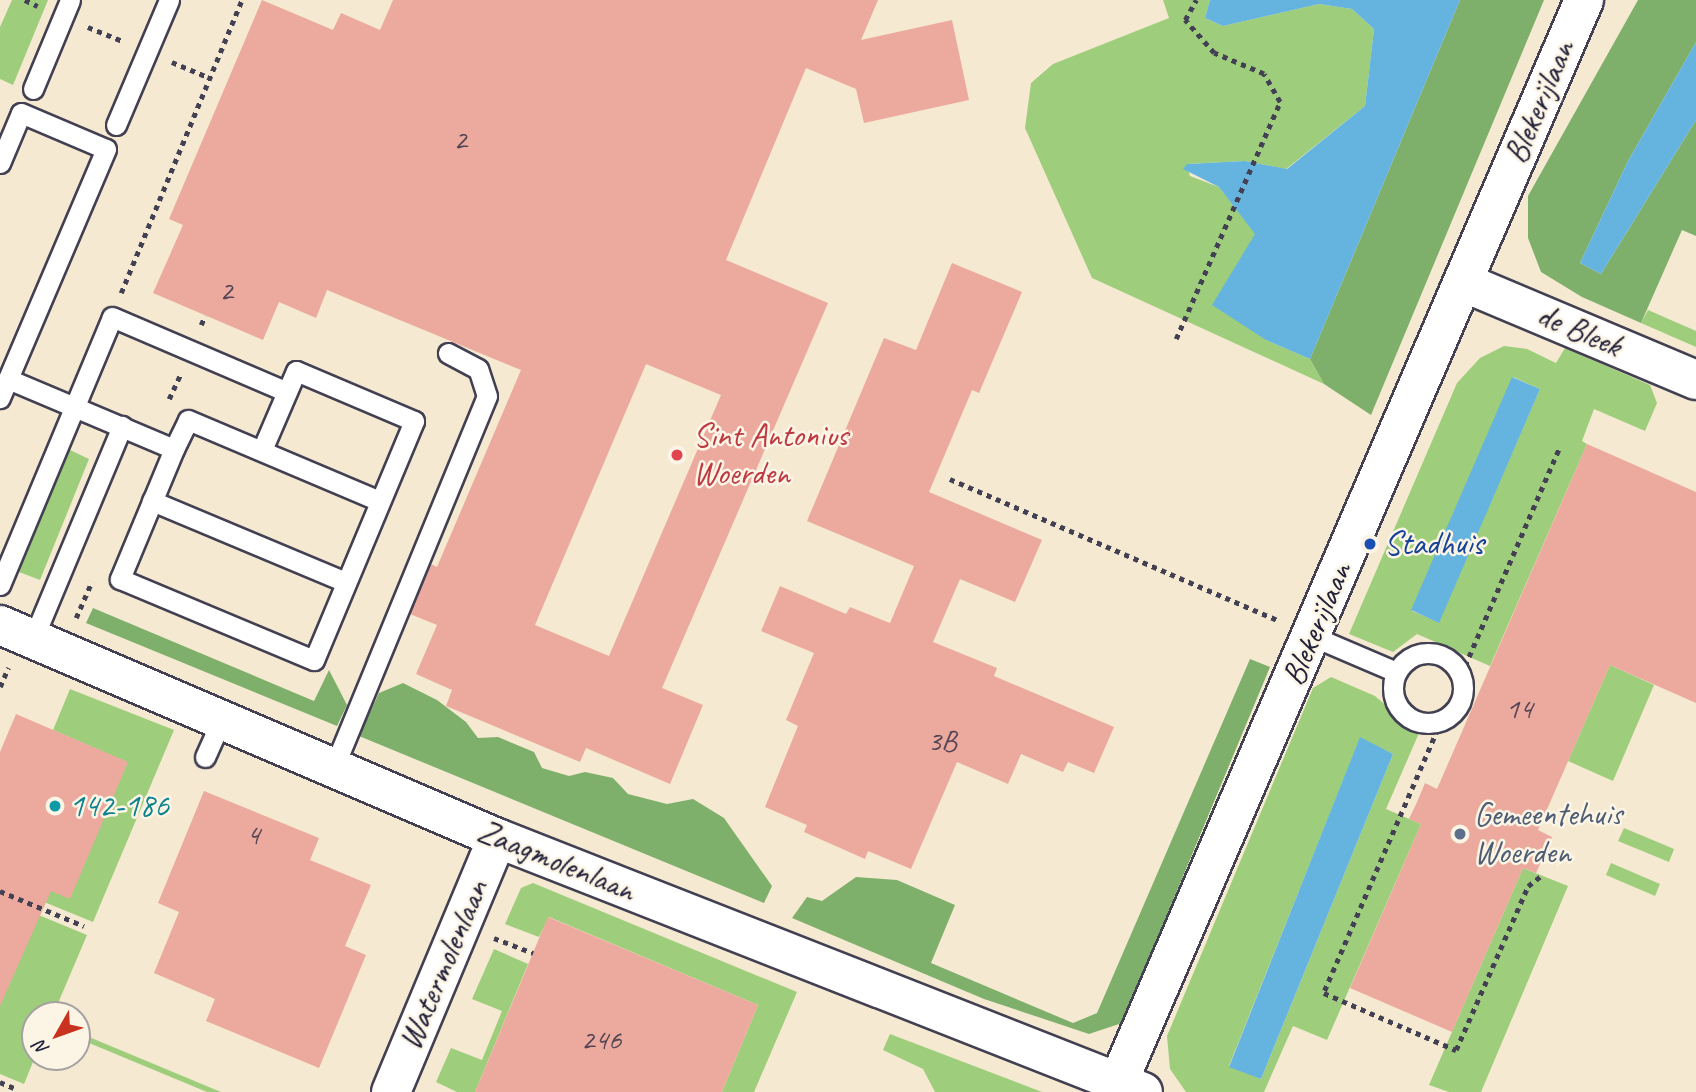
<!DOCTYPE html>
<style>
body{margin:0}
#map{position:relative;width:1696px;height:1092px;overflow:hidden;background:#f5ead1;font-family:Caveat,sans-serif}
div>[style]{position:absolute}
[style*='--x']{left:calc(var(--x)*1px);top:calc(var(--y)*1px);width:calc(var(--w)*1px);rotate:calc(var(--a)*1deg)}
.green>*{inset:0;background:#9ecd7c}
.forest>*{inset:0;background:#7eb06c}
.water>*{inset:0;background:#65b4df}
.building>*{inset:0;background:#ebaa9d}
.path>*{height:4.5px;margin-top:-2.25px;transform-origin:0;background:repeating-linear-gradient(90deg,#424052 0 5px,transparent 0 10px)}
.roads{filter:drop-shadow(2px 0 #424052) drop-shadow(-2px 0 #424052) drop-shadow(0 2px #424052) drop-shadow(0 -2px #424052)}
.lane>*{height:19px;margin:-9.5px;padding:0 9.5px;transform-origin:9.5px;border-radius:9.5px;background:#fff}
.lane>.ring{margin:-9.5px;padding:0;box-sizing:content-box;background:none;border:19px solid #fff;border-radius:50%}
.street>*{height:38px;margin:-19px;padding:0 19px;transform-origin:19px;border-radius:19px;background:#fff}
.dots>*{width:19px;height:19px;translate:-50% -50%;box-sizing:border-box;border:4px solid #fcf5e5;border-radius:50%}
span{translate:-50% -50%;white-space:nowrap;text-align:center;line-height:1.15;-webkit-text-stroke:5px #fcf5e5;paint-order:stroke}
.number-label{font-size:30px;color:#544454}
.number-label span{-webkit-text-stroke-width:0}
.street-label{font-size:33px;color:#22223b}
.health-label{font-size:33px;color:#be3a42}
.left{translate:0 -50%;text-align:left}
.transit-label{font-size:33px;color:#164399}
.culture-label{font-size:33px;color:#0d838f}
.service-label{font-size:33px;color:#4e5e75}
.north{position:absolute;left:21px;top:1001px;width:70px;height:70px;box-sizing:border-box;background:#fcf5e5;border:2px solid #a5a1a1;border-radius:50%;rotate:230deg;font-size:19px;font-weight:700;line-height:28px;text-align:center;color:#22223b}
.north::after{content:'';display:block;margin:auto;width:24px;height:32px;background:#c8321e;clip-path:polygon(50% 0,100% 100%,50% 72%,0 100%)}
</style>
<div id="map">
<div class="green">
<i style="clip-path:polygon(12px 0,48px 0,13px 85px,0 79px,0 27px)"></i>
<i style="clip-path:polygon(1163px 0,1210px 0,1205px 18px,1223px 26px,1319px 4px,1352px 9px,1374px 29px,1365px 106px,1286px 169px,1245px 161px,1187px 164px,1190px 176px,1219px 187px,1256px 234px,1266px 340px,1310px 359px,1324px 384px,1092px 278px,1025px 128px,1031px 83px,1053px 64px,1169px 18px)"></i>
<i style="clip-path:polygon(1648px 310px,1696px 331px,1696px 347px,1641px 323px)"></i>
<i style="clip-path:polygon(evenodd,1504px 346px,1527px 349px,1556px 363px,1565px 348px,1650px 385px,1657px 403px,1645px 431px,1594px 409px,1582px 441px,1587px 444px,1490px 666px,1417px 634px,1393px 652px,1349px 634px,1457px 383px,1480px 358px,1504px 346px,1513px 377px,1540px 389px,1438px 622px,1412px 611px,1513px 377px)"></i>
<i style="clip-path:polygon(70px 450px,89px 459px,40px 580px,19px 572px)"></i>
<i style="clip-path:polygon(1610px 665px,1654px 685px,1613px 781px,1568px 761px)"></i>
<i style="clip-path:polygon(evenodd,1331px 677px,1375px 696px,1419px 733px,1386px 809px,1421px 824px,1327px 1040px,1293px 1026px,1264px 1092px,1186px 1092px,1170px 1069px,1167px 1036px,1313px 688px,1331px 677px,1360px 738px,1393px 754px,1261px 1079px,1229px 1066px,1360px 738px)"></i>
<i style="clip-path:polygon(70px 689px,174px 730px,93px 922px,0 884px,0 868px,127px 762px,53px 730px)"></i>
<i style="clip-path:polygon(1624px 828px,1674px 849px,1669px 862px,1618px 841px)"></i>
<i style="clip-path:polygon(1611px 863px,1660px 884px,1655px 896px,1606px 875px)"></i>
<i style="clip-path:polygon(1523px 868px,1568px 886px,1481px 1092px,1449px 1092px,1429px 1085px)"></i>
<i style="clip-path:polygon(533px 883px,797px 992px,754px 1092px,722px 1092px,758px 1005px,549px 917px,539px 937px,505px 924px,521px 888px)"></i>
<i style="clip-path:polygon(0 899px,87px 935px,53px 1015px,35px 1015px,35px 1057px,24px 1084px,0 1074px)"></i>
<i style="clip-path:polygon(494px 949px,528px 964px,475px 1092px,457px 1092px,436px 1082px,451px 1048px,482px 1060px,502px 1011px,472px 999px)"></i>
<i style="clip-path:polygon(77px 1032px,221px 1092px,207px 1092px,77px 1038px)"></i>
<i style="clip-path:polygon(890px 1034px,1042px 1092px,935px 1092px,923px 1069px,883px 1050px)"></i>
</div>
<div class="forest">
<i style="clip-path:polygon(1460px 0,1544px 0,1371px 415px,1324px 384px,1310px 359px)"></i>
<i style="clip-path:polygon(1638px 0,1696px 0,1696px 42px,1628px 161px,1580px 263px,1601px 274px,1696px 120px,1696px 236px,1682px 230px,1641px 323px,1582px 297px,1541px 272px,1528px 238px,1528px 196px)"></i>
<i style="clip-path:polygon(93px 608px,314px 701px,329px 670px,347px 705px,337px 726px,86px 623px)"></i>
<i style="clip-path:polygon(1250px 659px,1270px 667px,1122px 1023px,1089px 1034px,984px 999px,792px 918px,807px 897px,822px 901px,856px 877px,897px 880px,955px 905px,931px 963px,1073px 1023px,1097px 1013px)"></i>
<i style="clip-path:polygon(403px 683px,437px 700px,466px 722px,478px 738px,498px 737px,534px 752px,542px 768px,569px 776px,585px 772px,613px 778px,628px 794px,667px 804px,693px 799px,724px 818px,772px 886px,764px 903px,359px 736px,379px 693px)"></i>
</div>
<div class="water">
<i style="clip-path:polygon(1210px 0,1460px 0,1310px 359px,1266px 340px,1212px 305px,1255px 234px,1219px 187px,1183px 169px,1187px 164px,1245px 161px,1287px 169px,1365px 106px,1374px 29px,1352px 9px,1319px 4px,1223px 26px,1205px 18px)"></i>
<i style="clip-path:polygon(1696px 42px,1696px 120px,1601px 274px,1580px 263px,1628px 161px)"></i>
<i style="clip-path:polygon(1512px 377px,1540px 389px,1439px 623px,1411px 610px)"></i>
<i style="clip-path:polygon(1360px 737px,1393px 754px,1261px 1079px,1229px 1067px)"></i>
</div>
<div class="building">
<i style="clip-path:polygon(evenodd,262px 0,333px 30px,341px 13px,380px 30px,393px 0,878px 0,861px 40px,952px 20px,969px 100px,864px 123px,856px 89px,806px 68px,726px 260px,828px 303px,662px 688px,703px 705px,670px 784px,586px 748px,580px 762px,446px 706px,452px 690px,416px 674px,437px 625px,410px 614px,431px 564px,437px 567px,521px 370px,327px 290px,316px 318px,279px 302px,263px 340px,153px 293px,183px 225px,169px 219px,262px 0,646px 364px,721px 395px,609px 656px,535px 625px,646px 364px)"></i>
<i style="clip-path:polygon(952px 263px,1022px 292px,979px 393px,972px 390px,929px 492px,1042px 540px,1015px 602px,960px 579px,933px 642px,997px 668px,994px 676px,1114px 727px,1094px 773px,1068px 762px,1063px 772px,1021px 754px,1008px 784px,957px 762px,911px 869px,868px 851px,865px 859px,804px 832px,807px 825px,765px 807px,798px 726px,786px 720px,814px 653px,761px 631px,780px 586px,846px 614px,850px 607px,890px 623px,914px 566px,807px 521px,884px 338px,916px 350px)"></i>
<i style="clip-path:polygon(1587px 444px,1696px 492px,1696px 703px,1610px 665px,1538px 830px,1552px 837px,1536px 873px,1523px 868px,1452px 1032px,1350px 988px,1421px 824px,1409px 819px,1417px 802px,1425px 783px,1437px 789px)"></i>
<i style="clip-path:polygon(16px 714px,128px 762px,70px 899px,51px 891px,0 1006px,0 752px)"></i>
<i style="clip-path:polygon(204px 791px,319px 838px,310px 860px,371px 885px,345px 946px,366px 955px,319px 1068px,206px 1021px,215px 999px,154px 973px,179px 912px,158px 903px)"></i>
<i style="clip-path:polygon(548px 917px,758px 1005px,722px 1092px,475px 1092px)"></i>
</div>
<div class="path">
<i style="--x:25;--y:0;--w:14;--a:25"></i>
<i style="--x:88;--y:27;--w:37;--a:22"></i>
<i style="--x:172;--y:62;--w:41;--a:22.8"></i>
<i style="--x:121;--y:293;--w:317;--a:-67.6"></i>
<i style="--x:201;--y:325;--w:10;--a:-66"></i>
<i style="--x:1176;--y:339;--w:259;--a:-66.3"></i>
<i style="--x:1280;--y:102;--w:32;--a:-120"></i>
<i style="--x:1264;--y:74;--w:54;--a:-157.2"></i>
<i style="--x:1214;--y:53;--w:44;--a:-131.3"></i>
<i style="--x:1185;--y:20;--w:23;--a:-61"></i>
<i style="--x:169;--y:399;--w:26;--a:-65"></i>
<i style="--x:950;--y:479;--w:358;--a:23.3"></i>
<i style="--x:76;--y:618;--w:40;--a:-66.6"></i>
<i style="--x:1461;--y:675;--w:247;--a:-66.6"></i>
<i style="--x:0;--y:687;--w:21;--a:-67"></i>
<i style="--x:1442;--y:720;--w:297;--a:113.4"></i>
<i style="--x:1324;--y:993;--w:144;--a:23.4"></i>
<i style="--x:1456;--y:1050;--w:179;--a:-66.3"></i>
<i style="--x:1528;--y:886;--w:16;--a:-38"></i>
<i style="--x:0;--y:891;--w:91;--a:22.6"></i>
<i style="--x:494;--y:938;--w:42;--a:21"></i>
<i style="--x:0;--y:1082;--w:15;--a:23"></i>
</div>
<div class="roads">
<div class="lane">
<i style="--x:33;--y:89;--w:96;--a:-67.4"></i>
<i style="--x:116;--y:125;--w:136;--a:-67"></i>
<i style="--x:0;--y:163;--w:54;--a:-67.2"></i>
<i style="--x:21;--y:113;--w:92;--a:23"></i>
<i style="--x:106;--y:149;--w:271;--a:113.1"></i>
<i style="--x:8;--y:379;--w:180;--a:22.9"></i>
<i style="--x:174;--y:449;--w:32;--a:-64"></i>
<i style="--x:188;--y:420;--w:208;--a:22.9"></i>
<i style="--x:174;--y:449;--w:141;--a:112.6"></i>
<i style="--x:120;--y:579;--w:210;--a:22.7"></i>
<i style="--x:314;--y:660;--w:259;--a:-67.3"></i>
<i style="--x:414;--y:421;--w:128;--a:-157"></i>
<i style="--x:296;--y:371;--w:86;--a:113.3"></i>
<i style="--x:152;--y:501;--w:210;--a:22.7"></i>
<i style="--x:0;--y:585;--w:290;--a:-67.3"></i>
<i style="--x:112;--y:317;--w:190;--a:23.2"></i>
<i style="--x:1312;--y:636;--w:91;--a:23.2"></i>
<i style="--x:33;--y:639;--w:231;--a:-67.3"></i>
<i class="ring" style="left:1393px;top:653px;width:51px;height:51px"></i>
<i style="--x:205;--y:757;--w:42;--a:-65.9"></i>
<i style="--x:334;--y:767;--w:401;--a:-67.6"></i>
<i style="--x:487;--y:396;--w:28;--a:-108"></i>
<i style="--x:478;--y:369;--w:34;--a:-152"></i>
</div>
<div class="street">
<i style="--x:1463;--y:282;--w:253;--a:22.8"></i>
<i style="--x:0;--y:625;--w:541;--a:23.2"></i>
<i style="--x:497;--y:838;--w:694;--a:21.46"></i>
<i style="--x:391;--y:1092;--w:275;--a:-67.3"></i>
<i style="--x:1114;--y:1092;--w:1189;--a:-66.71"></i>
</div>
</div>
<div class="dots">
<i style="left:677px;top:455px;background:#e0444e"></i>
<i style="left:1370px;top:544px;background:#1a4fb4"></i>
<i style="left:55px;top:806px;background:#0f9aa8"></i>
<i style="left:1460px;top:834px;background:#5c6f8a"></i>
</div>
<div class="number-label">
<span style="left:460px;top:139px">2</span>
<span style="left:226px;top:290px">2</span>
<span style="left:1519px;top:708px">14</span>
<span style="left:942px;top:740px">3B</span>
<span style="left:253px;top:834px">4</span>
<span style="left:601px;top:1039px">246</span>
</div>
<div class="street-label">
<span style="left:1540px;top:102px;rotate:-67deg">Blekerijlaan</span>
<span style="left:1579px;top:331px;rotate:23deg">de Bleek</span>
<span style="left:1317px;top:624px;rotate:-67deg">Blekerijlaan</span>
<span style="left:556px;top:861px;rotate:22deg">Zaagmolenlaan</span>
<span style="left:444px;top:965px;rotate:-67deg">Watermolenlaan</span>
</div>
<div class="health-label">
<span class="left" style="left:693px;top:455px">Sint Antonius<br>Woerden</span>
</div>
<div class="transit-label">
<span class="left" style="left:1384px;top:544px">Stadhuis</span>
</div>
<div class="culture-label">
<span class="left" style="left:69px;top:806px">142-186</span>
</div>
<div class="service-label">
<span class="left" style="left:1474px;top:834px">Gemeentehuis<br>Woerden</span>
</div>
<div class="north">N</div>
</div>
